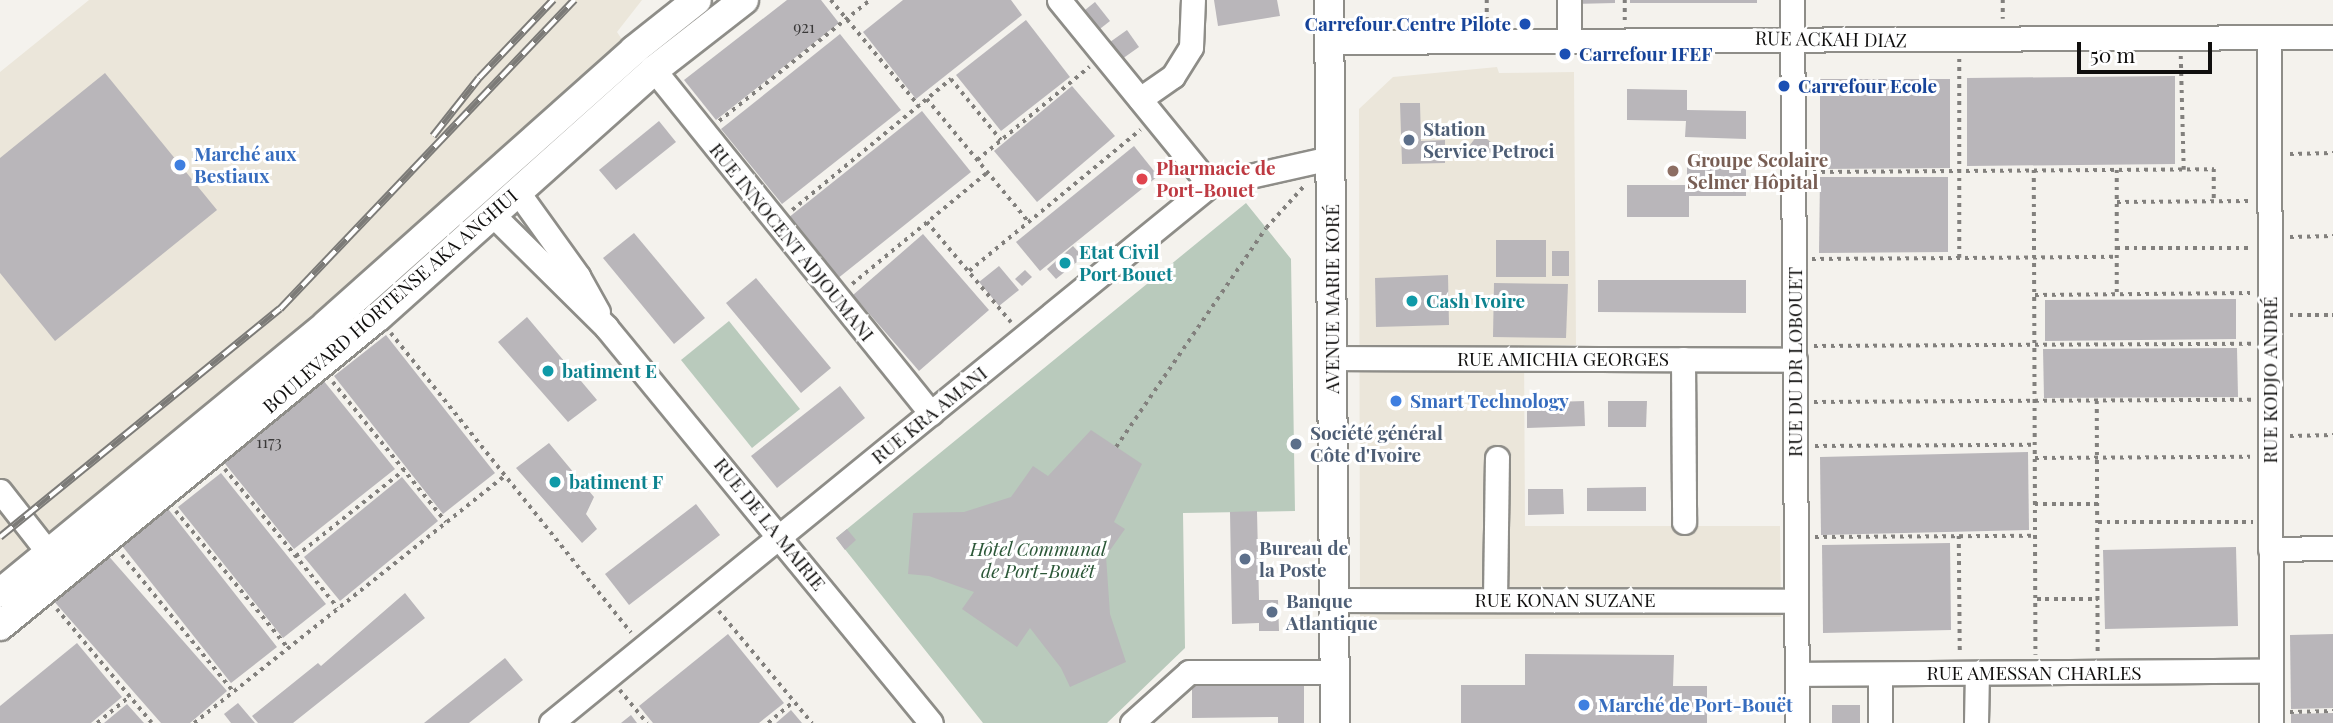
<!DOCTYPE html>
<meta charset="utf-8">
<style>
body{margin:0}
#map{position:relative;width:2333px;height:723px;overflow:hidden;background:#f4f2ed;font-family:"Playfair Display",serif}
div>[style]{position:absolute}
[style*='--x']{left:calc(var(--x)*1px);top:calc(var(--y)*1px);width:calc(var(--w)*1px);rotate:calc(var(--a)*1deg)}
.built>*{inset:0;background:#ebe6da}
.green>*{inset:0;background:#b9cabc}
.building>*{inset:0;background:#b9b6ba}
.path>*{height:3.5px;margin-top:-1.75px;transform-origin:0;background:repeating-linear-gradient(90deg,#82807d 0 3.5px,transparent 0 8.5px)}
.roads{filter:drop-shadow(2px 0 #8e8d88) drop-shadow(-2px 0 #8e8d88) drop-shadow(0 2px #8e8d88) drop-shadow(0 -2px #8e8d88)}
.minor>*{height:23px;margin:-11.5px;padding:0 11.5px;transform-origin:11.5px;border-radius:11.5px;background:#fff}
.major>*{height:28px;margin:-14px;padding:0 14px;transform-origin:14px;border-radius:14px;background:#fff}
.rail>*{height:8px;margin-top:-4px;transform-origin:0;background:repeating-linear-gradient(90deg,#fff 0 16px,#7c7b78 0 32px);box-sizing:border-box;border-block:2px solid #7c7b78}
.dots>*{width:19px;height:19px;translate:-50% -50%;box-sizing:border-box;border:4px solid #fff;border-radius:50%}
span{translate:-50% -50%;white-space:nowrap;text-align:center;line-height:1.15;-webkit-text-stroke:6px #fff;paint-order:stroke}
.number-label{font-size:16px;color:#3a3939}
.number-label span{-webkit-text-stroke-width:0}
.transit-label{font-size:19px;color:#164399;font-weight:700}
.right{translate:-100% -50%;text-align:right}
.left{translate:0 -50%;text-align:left}
.street-label{font-size:19px;color:#100f0e}
.service-label{font-size:19px;color:#4e5e75;font-weight:700}
.shop-label{font-size:19px;color:#366cbe;font-weight:700}
.education-label{font-size:19px;color:#785e54;font-weight:700}
.health-label{font-size:19px;color:#be3a42;font-weight:700}
.culture-label{font-size:19px;color:#0d838f;font-weight:700}
.park-label{font-size:19px;color:#2c5838;font-style:italic}
.scale{position:absolute;left:2077px;top:42px;width:135px;height:32px;box-sizing:border-box;border:4px solid #100f0e;border-top:0;padding-left:9px;font-size:21px;line-height:24px;white-space:nowrap;color:#100f0e;-webkit-text-stroke:5px #fff;paint-order:stroke}
</style>
<div id="map">
<div class="built">
<i style="clip-path:polygon(89px 0,642px 0,617px 32px,633px 56px,0 599px,0 72px)"></i>
<i style="clip-path:polygon(1497px 67px,1499px 73px,1574px 72px,1576px 345px,1524px 345px,1525px 526px,1780px 526px,1781px 617px,1360px 620px,1359px 109px,1393px 77px)"></i>
</div>
<div class="green">
<i style="clip-path:polygon(1246px 203px,1291px 259px,1295px 511px,1183px 513px,1185px 648px,1107px 723px,983px 723px,836px 538px)"></i>
<i style="clip-path:polygon(729px 321px,800px 409px,752px 448px,681px 360px)"></i>
</div>
<div class="building">
<i style="clip-path:polygon(787px 0,821px 0,839px 23px,716px 120px,684px 80px)"></i>
<i style="clip-path:polygon(903px 0,1011px 0,1022px 15px,916px 99px,863px 32px)"></i>
<i style="clip-path:polygon(1214px 0,1277px 0,1280px 16px,1218px 26px)"></i>
<i style="clip-path:polygon(1573px 0,1615px 0,1615px 3px,1573px 4px)"></i>
<i style="clip-path:polygon(1630px 0,1757px 0,1757px 3px,1630px 3px)"></i>
<i style="clip-path:polygon(1095px 2px,1110px 21px,1096px 32px,1080px 14px)"></i>
<i style="clip-path:polygon(1026px 20px,1070px 77px,1001px 131px,956px 75px)"></i>
<i style="clip-path:polygon(1127px 30px,1139px 47px,1115px 64px,1103px 47px)"></i>
<i style="clip-path:polygon(840px 34px,901px 110px,782px 204px,721px 129px)"></i>
<i style="clip-path:polygon(105px 73px,217px 210px,55px 341px,0 273px,0 158px)"></i>
<i style="clip-path:polygon(2175px 76px,2175px 164px,1967px 166px,1967px 78px)"></i>
<i style="clip-path:polygon(1820px 79px,1950px 79px,1950px 168px,1820px 169px)"></i>
<i style="clip-path:polygon(1072px 86px,1115px 136px,1037px 202px,994px 151px)"></i>
<i style="clip-path:polygon(1627px 89px,1687px 90px,1687px 110px,1746px 111px,1746px 139px,1685px 137px,1686px 121px,1627px 120px)"></i>
<i style="clip-path:polygon(1400px 103px,1420px 103px,1421px 141px,1445px 140px,1445px 163px,1402px 164px)"></i>
<i style="clip-path:polygon(922px 111px,971px 172px,837px 279px,788px 218px)"></i>
<i style="clip-path:polygon(659px 121px,676px 142px,616px 190px,599px 170px)"></i>
<i style="clip-path:polygon(1479px 133px,1496px 146px,1483px 161px,1467px 149px)"></i>
<i style="clip-path:polygon(1134px 146px,1158px 176px,1040px 271px,1016px 242px)"></i>
<i style="clip-path:polygon(1746px 166px,1746px 196px,1689px 196px,1689px 217px,1627px 217px,1627px 185px,1687px 185px,1687px 167px)"></i>
<i style="clip-path:polygon(1820px 177px,1948px 177px,1948px 252px,1819px 253px)"></i>
<i style="clip-path:polygon(634px 233px,705px 318px,674px 344px,603px 258px)"></i>
<i style="clip-path:polygon(923px 234px,989px 310px,919px 371px,853px 295px)"></i>
<i style="clip-path:polygon(1496px 240px,1546px 240px,1546px 277px,1496px 277px)"></i>
<i style="clip-path:polygon(1073px 246px,1083px 257px,1056px 279px,1047px 269px)"></i>
<i style="clip-path:polygon(1552px 251px,1569px 251px,1569px 276px,1552px 276px)"></i>
<i style="clip-path:polygon(999px 266px,1019px 290px,999px 306px,979px 282px)"></i>
<i style="clip-path:polygon(1025px 270px,1032px 277px,1022px 286px,1015px 279px)"></i>
<i style="clip-path:polygon(1448px 275px,1449px 325px,1376px 327px,1375px 278px)"></i>
<i style="clip-path:polygon(756px 278px,831px 368px,801px 393px,726px 303px)"></i>
<i style="clip-path:polygon(1598px 280px,1746px 280px,1746px 313px,1598px 312px)"></i>
<i style="clip-path:polygon(1494px 283px,1568px 284px,1566px 338px,1493px 337px)"></i>
<i style="clip-path:polygon(2236px 299px,2236px 339px,2045px 341px,2045px 300px)"></i>
<i style="clip-path:polygon(527px 317px,597px 400px,568px 422px,498px 342px)"></i>
<i style="clip-path:polygon(386px 335px,495px 473px,443px 514px,334px 376px)"></i>
<i style="clip-path:polygon(2237px 348px,2238px 397px,2044px 398px,2043px 349px)"></i>
<i style="clip-path:polygon(319px 375px,395px 469px,294px 549px,218px 455px)"></i>
<i style="clip-path:polygon(840px 386px,865px 418px,777px 488px,751px 456px)"></i>
<i style="clip-path:polygon(1584px 401px,1585px 426px,1527px 428px,1527px 403px)"></i>
<i style="clip-path:polygon(1608px 401px,1647px 401px,1646px 427px,1608px 427px)"></i>
<i style="clip-path:polygon(1091px 430px,1142px 464px,1114px 522px,1125px 529px,1106px 556px,1110px 614px,1126px 662px,1070px 687px,1061px 668px,1030px 628px,1017px 647px,962px 609px,974px 592px,929px 576px,908px 574px,913px 513px,964px 512px,1011px 497px,1033px 466px,1048px 476px)"></i>
<i style="clip-path:polygon(549px 443px,594px 497px,586px 514px,597px 529px,582px 543px,516px 468px)"></i>
<i style="clip-path:polygon(2028px 452px,2029px 530px,1821px 535px,1820px 457px)"></i>
<i style="clip-path:polygon(221px 473px,326px 604px,283px 638px,178px 507px)"></i>
<i style="clip-path:polygon(402px 477px,438px 521px,340px 601px,304px 557px)"></i>
<i style="clip-path:polygon(1646px 487px,1646px 511px,1587px 511px,1587px 488px)"></i>
<i style="clip-path:polygon(1528px 489px,1563px 489px,1564px 514px,1528px 515px)"></i>
<i style="clip-path:polygon(696px 504px,720px 535px,629px 605px,605px 574px)"></i>
<i style="clip-path:polygon(165px 505px,277px 647px,231px 683px,119px 542px)"></i>
<i style="clip-path:polygon(1257px 511px,1259px 600px,1278px 600px,1279px 631px,1259px 631px,1259px 623px,1232px 624px,1230px 512px)"></i>
<i style="clip-path:polygon(847px 529px,856px 540px,845px 550px,836px 538px)"></i>
<i style="clip-path:polygon(1950px 543px,1951px 630px,1823px 633px,1822px 545px)"></i>
<i style="clip-path:polygon(2236px 547px,2238px 626px,2105px 629px,2103px 550px)"></i>
<i style="clip-path:polygon(106px 553px,227px 691px,190px 723px,161px 723px,52px 599px)"></i>
<i style="clip-path:polygon(405px 593px,425px 618px,293px 723px,258px 723px,252px 716px,318px 663px,321px 666px)"></i>
<i style="clip-path:polygon(728px 634px,784px 703px,759px 723px,653px 723px,639px 706px)"></i>
<i style="clip-path:polygon(2333px 634px,2333px 708px,2291px 709px,2290px 635px)"></i>
<i style="clip-path:polygon(77px 643px,122px 697px,91px 723px,0 723px,0 706px)"></i>
<i style="clip-path:polygon(1525px 654px,1674px 655px,1673px 686px,1707px 686px,1707px 723px,1461px 723px,1461px 685px,1525px 685px)"></i>
<i style="clip-path:polygon(505px 658px,523px 680px,469px 723px,424px 723px)"></i>
<i style="clip-path:polygon(1304px 682px,1304px 723px,1278px 723px,1278px 717px,1192px 718px,1192px 683px)"></i>
<i style="clip-path:polygon(238px 703px,255px 723px,231px 723px,224px 714px)"></i>
<i style="clip-path:polygon(127px 704px,144px 723px,104px 723px)"></i>
<i style="clip-path:polygon(1832px 705px,1860px 705px,1860px 723px,1832px 723px)"></i>
<i style="clip-path:polygon(791px 710px,802px 723px,776px 723px)"></i>
<i style="clip-path:polygon(2333px 713px,2333px 723px,2291px 723px,2291px 714px)"></i>
<i style="clip-path:polygon(631px 715px,637px 723px,621px 723px)"></i>
</div>
<div class="path">
<i style="--x:831;--y:0;--w:138;--a:50.3"></i>
<i style="--x:1487;--y:0;--w:22;--a:90"></i>
<i style="--x:1625;--y:0;--w:22;--a:90"></i>
<i style="--x:2003;--y:0;--w:19;--a:90"></i>
<i style="--x:2181;--y:56;--w:114;--a:88.5"></i>
<i style="--x:927;--y:99;--w:158;--a:50.4"></i>
<i style="--x:719;--y:121;--w:193;--a:-38.7"></i>
<i style="--x:2290;--y:154;--w:43;--a:-1.3"></i>
<i style="--x:977;--y:160;--w:146;--a:-39.7"></i>
<i style="--x:2034;--y:170;--w:485;--a:89.8"></i>
<i style="--x:2117;--y:170;--w:124;--a:90"></i>
<i style="--x:1813;--y:172;--w:401;--a:-0.4"></i>
<i style="--x:2214;--y:169;--w:32;--a:90"></i>
<i style="--x:2117;--y:202;--w:135;--a:-0.4"></i>
<i style="--x:792;--y:210;--w:206;--a:-39.5"></i>
<i style="--x:951;--y:79;--w:79;--a:50.7"></i>
<i style="--x:927;--y:222;--w:131;--a:50"></i>
<i style="--x:2290;--y:237;--w:43;--a:-1.3"></i>
<i style="--x:2117;--y:248;--w:135;--a:0"></i>
<i style="--x:1959;--y:258;--w:200;--a:-90"></i>
<i style="--x:1812;--y:259;--w:306;--a:-0.4"></i>
<i style="--x:969;--y:271;--w:222;--a:-39.5"></i>
<i style="--x:852;--y:284;--w:176;--a:-39.5"></i>
<i style="--x:2035;--y:295;--w:215;--a:-0.5"></i>
<i style="--x:2290;--y:315;--w:43;--a:0"></i>
<i style="--x:391;--y:333;--w:384;--a:51.3"></i>
<i style="--x:1814;--y:346;--w:437;--a:-0.3"></i>
<i style="--x:333;--y:382;--w:180;--a:51.1"></i>
<i style="--x:2097;--y:401;--w:253;--a:89.8"></i>
<i style="--x:1814;--y:402;--w:437;--a:-0.3"></i>
<i style="--x:2290;--y:436;--w:43;--a:-1.3"></i>
<i style="--x:1815;--y:446;--w:220;--a:-0.3"></i>
<i style="--x:1116;--y:447;--w:265;--a:-55.6"></i>
<i style="--x:1266;--y:228;--w:58;--a:-47.8"></i>
<i style="--x:2035;--y:458;--w:215;--a:-0.3"></i>
<i style="--x:225;--y:469;--w:179;--a:50.9"></i>
<i style="--x:2035;--y:504;--w:63;--a:0"></i>
<i style="--x:176;--y:511;--w:177;--a:50.7"></i>
<i style="--x:2098;--y:522;--w:155;--a:0"></i>
<i style="--x:1959;--y:536;--w:117;--a:89.5"></i>
<i style="--x:1815;--y:537;--w:220;--a:-0.3"></i>
<i style="--x:122;--y:555;--w:176;--a:50.8"></i>
<i style="--x:296;--y:556;--w:138;--a:-38.5"></i>
<i style="--x:2037;--y:599;--w:61;--a:0"></i>
<i style="--x:57;--y:609;--w:148;--a:50.2"></i>
<i style="--x:719;--y:611;--w:146;--a:50.3"></i>
<i style="--x:620;--y:690;--w:43;--a:50.7"></i>
<i style="--x:2290;--y:712;--w:43;--a:-1.3"></i>
<i style="--x:97;--y:723;--w:43;--a:-39.3"></i>
<i style="--x:194;--y:723;--w:396;--a:-38.5"></i>
<i style="--x:768;--y:723;--w:34;--a:-40"></i>
</div>
<div class="roads">
<div class="minor">
<i style="--x:1059;--y:0;--w:239;--a:50.8"></i>
<i style="--x:1569;--y:0;--w:40;--a:90"></i>
<i style="--x:1792;--y:0;--w:723;--a:89.6"></i>
<i style="--x:2269;--y:38;--w:685;--a:89.83"></i>
<i style="--x:1330;--y:42;--w:1003;--a:-0.29"></i>
<i style="--x:654;--y:70;--w:441;--a:51.1"></i>
<i style="--x:1140;--y:99;--w:40;--a:-34.9"></i>
<i style="--x:1173;--y:76;--w:34;--a:-58"></i>
<i style="--x:1191;--y:47;--w:47;--a:-87.6"></i>
<i style="--x:517;--y:191;--w:105;--a:54.3"></i>
<i style="--x:578;--y:276;--w:41;--a:60.9"></i>
<i style="--x:492;--y:214;--w:161;--a:44.7"></i>
<i style="--x:606;--y:327;--w:512;--a:50.62"></i>
<i style="--x:1332;--y:358;--w:463;--a:0.2"></i>
<i style="--x:1683;--y:359;--w:163;--a:89.6"></i>
<i style="--x:0;--y:491;--w:94;--a:51.9"></i>
<i style="--x:2270;--y:549;--w:63;--a:-0.9"></i>
<i style="--x:1334;--y:600;--w:462;--a:0.1"></i>
<i style="--x:1495;--y:600;--w:142;--a:-89.2"></i>
<i style="--x:1797;--y:674;--w:474;--a:-0.4"></i>
<i style="--x:551;--y:723;--w:851;--a:-39.23"></i>
<i style="--x:1210;--y:185;--w:123;--a:-12.7"></i>
<i style="--x:1132;--y:723;--w:76;--a:-41.8"></i>
<i style="--x:1189;--y:672;--w:145;--a:0"></i>
<i style="--x:1880;--y:723;--w:49;--a:-90"></i>
<i style="--x:1976;--y:723;--w:50;--a:-88.9"></i>
</div>
<div class="major">
<i style="--x:1329;--y:0;--w:723;--a:89.52"></i>
<i style="--x:0;--y:593;--w:423;--a:-39.4"></i>
<i style="--x:327;--y:324;--w:411;--a:-41.7"></i>
<i style="--x:634;--y:50;--w:80;--a:-38.4"></i>
<i style="--x:0;--y:626;--w:488;--a:-39.3"></i>
<i style="--x:378;--y:317;--w:370;--a:-41.8"></i>
<i style="--x:654;--y:70;--w:114;--a:-37.9"></i>
</div>
</div>
<div class="rail">
<i style="--x:433;--y:136;--w:74;--a:-51.6"></i>
<i style="--x:479;--y:78;--w:108;--a:-46.5"></i>
<i style="--x:0;--y:537;--w:361;--a:-39.2"></i>
<i style="--x:280;--y:309;--w:427;--a:-46.4"></i>
</div>
<div class="dots">
<i style="left:1525px;top:24px;background:#1a4fb4"></i>
<i style="left:1565px;top:54px;background:#1a4fb4"></i>
<i style="left:1784px;top:86px;background:#1a4fb4"></i>
<i style="left:1409px;top:140px;background:#5c6f8a"></i>
<i style="left:180px;top:165px;background:#3f7fe0"></i>
<i style="left:1673px;top:171px;background:#8d6e63"></i>
<i style="left:1142px;top:179px;background:#e0444e"></i>
<i style="left:1065px;top:263px;background:#0f9aa8"></i>
<i style="left:1412px;top:301px;background:#0f9aa8"></i>
<i style="left:548px;top:371px;background:#0f9aa8"></i>
<i style="left:1396px;top:401px;background:#3f7fe0"></i>
<i style="left:1296px;top:444px;background:#5c6f8a"></i>
<i style="left:555px;top:482px;background:#0f9aa8"></i>
<i style="left:1245px;top:559px;background:#5c6f8a"></i>
<i style="left:1272px;top:612px;background:#5c6f8a"></i>
<i style="left:1584px;top:705px;background:#3f7fe0"></i>
</div>
<div class="number-label">
<span style="left:804px;top:27px">921</span>
<span style="left:269px;top:442px">1173</span>
</div>
<div class="transit-label">
<span class="right" style="left:1511px;top:24px">Carrefour Centre Pilote</span>
<span class="left" style="left:1579px;top:54px">Carrefour IFEF</span>
<span class="left" style="left:1798px;top:86px">Carrefour Ecole</span>
</div>
<div class="street-label">
<span style="left:1831px;top:39px;rotate:1deg">RUE ACKAH DIAZ</span>
<span style="left:792px;top:242px;rotate:51deg">RUE INNOCENT ADJOUMANI</span>
<span style="left:1332px;top:299px;rotate:-90deg">AVENUE MARIE KORÉ</span>
<span style="left:390px;top:301px;rotate:-41deg">BOULEVARD HORTENSE AKA ANGHUI</span>
<span style="left:1563px;top:359px">RUE AMICHIA GEORGES</span>
<span style="left:1795px;top:362px;rotate:-90deg">RUE DU DR LOBOUET</span>
<span style="left:2270px;top:380px;rotate:-90deg">RUE KODJO ANDRÉ</span>
<span style="left:929px;top:415px;rotate:-39deg">RUE KRA AMANI</span>
<span style="left:770px;top:524px;rotate:51deg">RUE DE LA MAIRIE</span>
<span style="left:1565px;top:600px">RUE KONAN SUZANE</span>
<span style="left:2034px;top:673px">RUE AMESSAN CHARLES</span>
</div>
<div class="service-label">
<span class="left" style="left:1423px;top:140px">Station<br>Service Petroci</span>
<span class="left" style="left:1310px;top:444px">Société général<br>Côte d'Ivoire</span>
<span class="left" style="left:1259px;top:559px">Bureau de<br>la Poste</span>
<span class="left" style="left:1286px;top:612px">Banque<br>Atlantique</span>
</div>
<div class="shop-label">
<span class="left" style="left:194px;top:165px">Marché aux<br>Bestiaux</span>
<span class="left" style="left:1410px;top:401px">Smart Technology</span>
<span class="left" style="left:1598px;top:705px">Marché de Port-Bouët</span>
</div>
<div class="education-label">
<span class="left" style="left:1687px;top:171px">Groupe Scolaire<br>Selmer Hôpital</span>
</div>
<div class="health-label">
<span class="left" style="left:1156px;top:179px">Pharmacie de<br>Port-Bouet</span>
</div>
<div class="culture-label">
<span class="left" style="left:1079px;top:263px">Etat Civil<br>Port Bouet</span>
<span class="left" style="left:1426px;top:301px">Cash Ivoire</span>
<span class="left" style="left:562px;top:371px">batiment E</span>
<span class="left" style="left:569px;top:482px">batiment F</span>
</div>
<div class="park-label">
<span style="left:1038px;top:560px">Hôtel Communal<br>de Port-Bouët</span>
</div>
<div class="scale">50 m</div>
</div>
